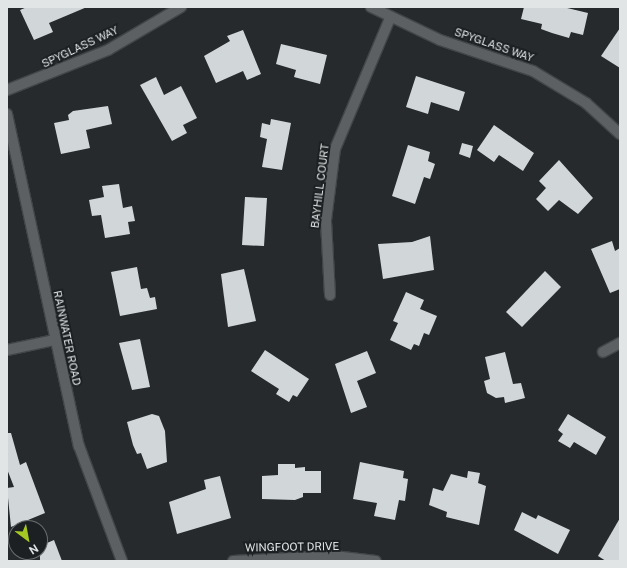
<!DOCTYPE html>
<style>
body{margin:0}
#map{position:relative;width:627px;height:568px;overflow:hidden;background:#262a2c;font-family:"Public Sans",sans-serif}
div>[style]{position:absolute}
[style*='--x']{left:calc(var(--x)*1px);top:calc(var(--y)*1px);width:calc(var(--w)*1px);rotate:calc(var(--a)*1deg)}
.building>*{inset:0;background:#d1d7d8}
.roads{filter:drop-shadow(1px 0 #424546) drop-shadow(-1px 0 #424546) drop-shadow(0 1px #424546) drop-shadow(0 -1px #424546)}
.minor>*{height:10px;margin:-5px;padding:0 5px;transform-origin:5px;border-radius:5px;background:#5c6063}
span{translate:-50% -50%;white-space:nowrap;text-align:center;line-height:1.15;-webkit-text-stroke:4px #1c2022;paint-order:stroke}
.street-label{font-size:11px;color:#e2e5e6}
.frame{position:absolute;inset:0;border:8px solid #e2e5e6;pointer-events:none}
.north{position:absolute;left:8px;top:520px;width:40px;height:40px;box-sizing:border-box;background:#1c2022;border:1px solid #6b6f70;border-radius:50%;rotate:148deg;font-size:11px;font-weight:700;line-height:16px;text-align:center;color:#e2e5e6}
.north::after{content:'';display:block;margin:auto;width:14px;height:18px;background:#a5c823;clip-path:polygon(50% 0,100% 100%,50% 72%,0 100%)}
</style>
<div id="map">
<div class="building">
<i style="clip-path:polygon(27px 7px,87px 7px,49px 23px,53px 32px,34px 40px,20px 10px)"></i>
<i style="clip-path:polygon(524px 7px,563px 7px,588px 13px,583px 35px,571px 32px,569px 38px,552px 33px,541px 29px,542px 24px,521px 19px)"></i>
<i style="clip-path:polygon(620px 28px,620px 68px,601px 56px)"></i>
<i style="clip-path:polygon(243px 30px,261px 74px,247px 80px,243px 71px,216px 83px,204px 56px,230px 41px,227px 36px)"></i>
<i style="clip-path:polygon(281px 44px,327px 55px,320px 84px,294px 77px,296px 70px,276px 64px)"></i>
<i style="clip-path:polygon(416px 76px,465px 92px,459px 111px,431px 102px,428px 114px,406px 107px)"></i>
<i style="clip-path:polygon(156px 77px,164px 95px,181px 86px,197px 118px,183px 125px,187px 133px,172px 141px,140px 85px)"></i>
<i style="clip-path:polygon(108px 106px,112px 124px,86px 130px,90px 148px,61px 154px,54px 123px,69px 120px,68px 115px,73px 111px)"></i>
<i style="clip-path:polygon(271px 119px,291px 123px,282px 170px,262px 167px,267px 139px,260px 137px,262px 123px,270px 125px)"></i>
<i style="clip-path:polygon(494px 125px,534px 153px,523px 171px,499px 155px,494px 162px,477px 150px)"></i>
<i style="clip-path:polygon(462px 143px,473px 146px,470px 158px,459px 154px)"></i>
<i style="clip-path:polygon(408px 145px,430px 152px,428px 161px,435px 164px,430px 179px,424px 177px,415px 204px,392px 196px)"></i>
<i style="clip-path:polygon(559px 160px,593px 198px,578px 214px,559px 200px,548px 211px,536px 199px,546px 188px,539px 181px)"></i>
<i style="clip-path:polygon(119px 184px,123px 208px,132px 206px,135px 221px,128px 222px,130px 234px,105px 238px,101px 215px,92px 216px,89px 200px,104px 197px,102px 186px)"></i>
<i style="clip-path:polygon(245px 197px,267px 198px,264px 246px,242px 245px)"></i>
<i style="clip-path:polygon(430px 236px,434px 270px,383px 279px,378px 244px,412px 242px)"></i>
<i style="clip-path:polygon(612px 241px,615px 251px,620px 248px,620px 289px,610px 293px,591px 249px)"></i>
<i style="clip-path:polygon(137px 267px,141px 289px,147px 288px,150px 298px,155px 297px,157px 309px,120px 316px,111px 272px)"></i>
<i style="clip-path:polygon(244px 269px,256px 321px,228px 327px,221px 274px)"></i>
<i style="clip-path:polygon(545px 271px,561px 287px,522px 327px,506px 312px)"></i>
<i style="clip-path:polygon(406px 292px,424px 300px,420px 309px,437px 316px,429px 335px,424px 333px,419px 346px,414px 344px,411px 350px,390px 340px,398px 323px,393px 321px)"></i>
<i style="clip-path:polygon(140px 339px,150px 387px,132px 390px,119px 343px)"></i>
<i style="clip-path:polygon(265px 350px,309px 379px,297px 397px,293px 395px,289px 402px,276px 394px,279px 389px,251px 371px)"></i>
<i style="clip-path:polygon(367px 351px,376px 373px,357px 381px,367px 407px,351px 413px,335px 364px)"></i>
<i style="clip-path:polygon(505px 352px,513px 384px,521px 383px,525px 398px,505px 403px,504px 397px,496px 398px,487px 393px,484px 381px,490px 379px,485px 357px)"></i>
<i style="clip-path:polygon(152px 414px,159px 416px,165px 431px,167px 462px,147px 469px,141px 453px,137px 454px,133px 445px,127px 422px)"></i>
<i style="clip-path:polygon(568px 414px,606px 437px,596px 455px,574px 442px,570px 448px,558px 441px,563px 434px,558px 430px)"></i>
<i style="clip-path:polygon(7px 433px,11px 433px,20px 465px,26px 462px,45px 513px,11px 527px,7px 488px,14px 487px,7px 469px)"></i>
<i style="clip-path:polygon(360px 462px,404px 471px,403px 478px,408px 479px,405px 501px,399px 500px,395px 520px,374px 516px,377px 503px,353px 499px)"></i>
<i style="clip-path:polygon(278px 464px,295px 464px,295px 468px,305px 467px,305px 471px,321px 471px,321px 493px,303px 493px,303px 497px,295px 500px,262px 499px,262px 476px,278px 475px)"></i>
<i style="clip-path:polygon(468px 471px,480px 473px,478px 483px,486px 486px,479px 525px,446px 517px,447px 512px,429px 505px,433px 488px,443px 491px,451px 474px,467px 478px)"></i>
<i style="clip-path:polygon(220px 476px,231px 518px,177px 534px,169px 502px,206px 489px,204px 480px)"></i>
<i style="clip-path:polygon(522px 512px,536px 519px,538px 515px,570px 530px,558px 554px,514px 530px)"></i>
<i style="clip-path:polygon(620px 518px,620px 561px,606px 561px,598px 556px)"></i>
<i style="clip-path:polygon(54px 540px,62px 561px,40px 561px,40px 546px)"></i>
</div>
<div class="roads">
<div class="minor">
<i style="--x:371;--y:7;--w:76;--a:25.6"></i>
<i style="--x:440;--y:40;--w:98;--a:18.4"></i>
<i style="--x:533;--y:71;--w:62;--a:31.1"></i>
<i style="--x:586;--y:103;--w:46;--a:42.4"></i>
<i style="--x:7;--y:90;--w:109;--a:-21.6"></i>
<i style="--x:108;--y:50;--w:85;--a:-30.5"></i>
<i style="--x:7;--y:114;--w:340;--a:77.8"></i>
<i style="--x:79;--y:446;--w:123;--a:69.5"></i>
<i style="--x:330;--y:295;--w:75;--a:-93.1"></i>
<i style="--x:326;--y:220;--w:72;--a:-82.8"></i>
<i style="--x:335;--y:149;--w:142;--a:-67.2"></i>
<i style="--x:7;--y:350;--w:49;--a:-11.8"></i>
<i style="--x:603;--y:352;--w:19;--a:-28"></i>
<i style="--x:233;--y:561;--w:101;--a:-2.8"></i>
<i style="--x:334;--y:556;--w:42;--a:6.8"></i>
</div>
</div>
<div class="street-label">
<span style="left:494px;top:45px;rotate:19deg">SPYGLASS WAY</span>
<span style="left:80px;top:47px;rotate:-25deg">SPYGLASS WAY</span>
<span style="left:320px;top:186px;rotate:-83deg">BAYHILL COURT</span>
<span style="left:67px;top:338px;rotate:78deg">RAINWATER ROAD</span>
<span style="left:292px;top:547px;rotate:-1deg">WINGFOOT DRIVE</span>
</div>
<div class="frame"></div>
<div class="north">N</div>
</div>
